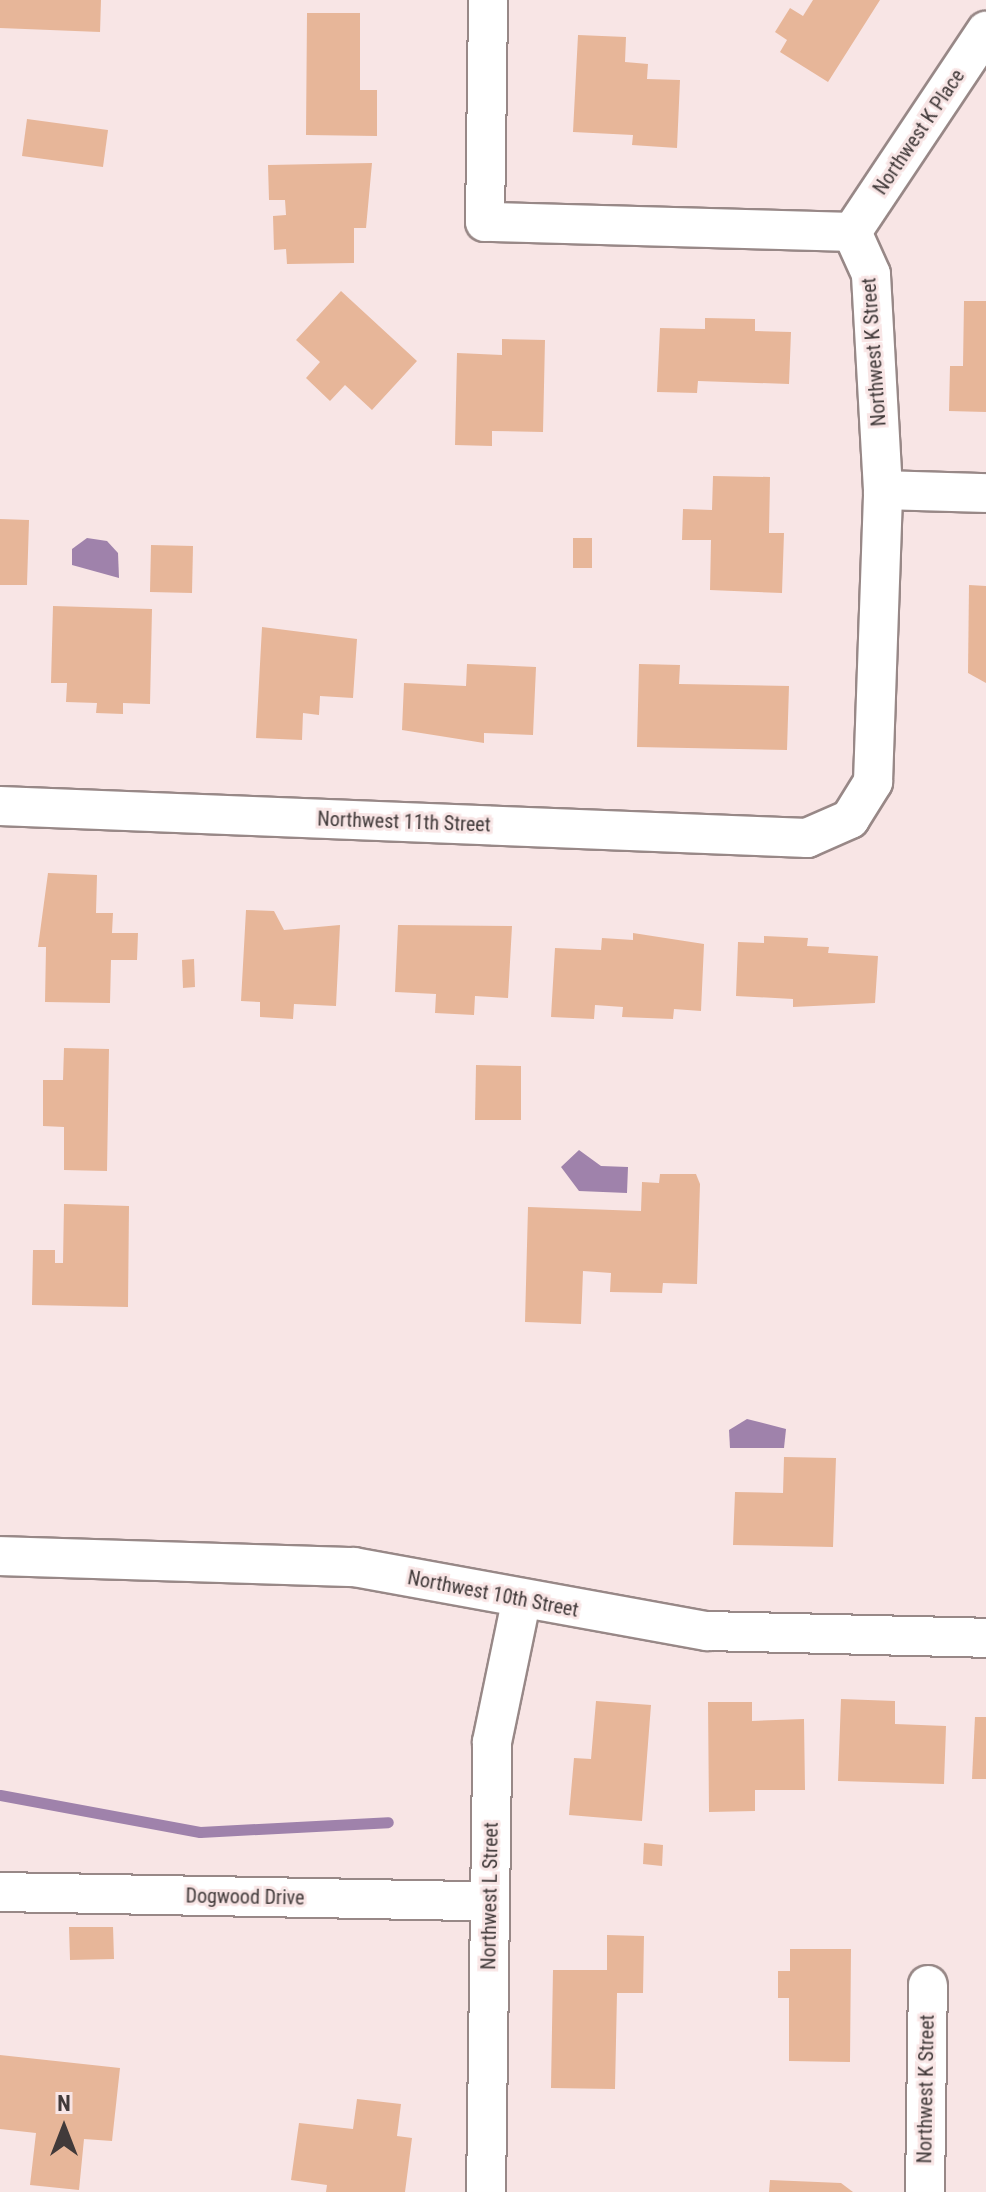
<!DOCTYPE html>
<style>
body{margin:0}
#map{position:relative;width:986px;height:2192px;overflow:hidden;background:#f8e5e5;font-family:"Roboto Condensed",sans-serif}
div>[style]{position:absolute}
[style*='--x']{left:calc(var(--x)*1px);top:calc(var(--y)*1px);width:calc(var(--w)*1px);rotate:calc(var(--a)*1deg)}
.water>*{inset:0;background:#9f82ab}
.stream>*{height:11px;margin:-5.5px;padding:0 5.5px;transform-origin:5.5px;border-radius:5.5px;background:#9f82ab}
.building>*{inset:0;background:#e7b699}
.roads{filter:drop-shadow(2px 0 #988887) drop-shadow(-2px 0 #988887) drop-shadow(0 2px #988887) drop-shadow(0 -2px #988887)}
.minor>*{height:38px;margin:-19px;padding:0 19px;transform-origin:19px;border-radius:19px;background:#fff}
span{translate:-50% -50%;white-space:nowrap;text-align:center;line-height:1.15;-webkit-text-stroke:6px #f8e5e5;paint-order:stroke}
.street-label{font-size:20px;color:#413a3a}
.north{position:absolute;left:24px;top:2088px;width:80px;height:80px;-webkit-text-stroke:6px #f8e5e5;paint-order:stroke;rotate:0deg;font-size:22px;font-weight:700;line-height:32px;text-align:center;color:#413a3a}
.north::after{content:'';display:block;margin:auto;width:28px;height:36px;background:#413a3a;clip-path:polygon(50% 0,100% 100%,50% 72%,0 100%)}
</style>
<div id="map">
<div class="water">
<i style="clip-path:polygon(87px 538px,107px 541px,118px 553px,119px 578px,72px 565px,72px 549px)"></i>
<i style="clip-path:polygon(579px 1150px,601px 1166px,628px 1167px,627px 1193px,579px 1191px,561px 1167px)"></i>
<i style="clip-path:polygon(747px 1419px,786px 1429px,784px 1448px,730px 1448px,729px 1430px)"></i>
</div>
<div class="stream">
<i style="--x:0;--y:1795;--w:203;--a:10.5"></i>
<i style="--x:200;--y:1832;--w:188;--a:-3"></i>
</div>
<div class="building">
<i style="clip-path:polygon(0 0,101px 0,100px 32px,0 28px)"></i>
<i style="clip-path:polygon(813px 0,880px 0,828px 82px,780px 52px,787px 40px,775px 32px,790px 8px,803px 16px)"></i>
<i style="clip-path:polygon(307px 13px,360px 13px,360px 90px,377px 90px,377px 136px,306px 135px)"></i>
<i style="clip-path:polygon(578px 35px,626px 37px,625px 62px,648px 64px,647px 79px,680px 80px,677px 148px,632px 145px,633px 135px,573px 132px)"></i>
<i style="clip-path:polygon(27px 119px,108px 130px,103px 167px,22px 156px)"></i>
<i style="clip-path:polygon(372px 163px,366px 228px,354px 228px,354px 263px,287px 264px,286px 249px,274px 250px,273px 216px,286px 215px,285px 200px,269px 200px,268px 165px)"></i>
<i style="clip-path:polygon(341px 291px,417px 361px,372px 410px,345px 385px,330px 401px,306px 378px,320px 362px,296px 340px)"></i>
<i style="clip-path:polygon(964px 301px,986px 301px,986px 412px,949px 411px,950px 366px,963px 366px)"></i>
<i style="clip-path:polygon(705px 318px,755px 319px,755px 331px,791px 332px,789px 384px,698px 381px,697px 393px,657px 392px,660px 328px,705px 329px)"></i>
<i style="clip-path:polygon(502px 339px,545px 340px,543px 432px,492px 431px,492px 446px,455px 445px,457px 353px,502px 355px)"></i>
<i style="clip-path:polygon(713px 476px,770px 477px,769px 533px,784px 533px,782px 593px,710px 590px,711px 540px,682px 540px,683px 509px,712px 510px)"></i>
<i style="clip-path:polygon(0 519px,29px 520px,27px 585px,0 585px)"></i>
<i style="clip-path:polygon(573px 538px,592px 538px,592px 568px,573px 568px)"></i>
<i style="clip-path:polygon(151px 545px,193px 546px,192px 593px,150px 592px)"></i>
<i style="clip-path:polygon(969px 585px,986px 586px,986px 683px,968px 673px)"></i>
<i style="clip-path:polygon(53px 606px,152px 609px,150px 704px,123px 703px,123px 714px,96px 713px,97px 703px,66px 702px,67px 683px,51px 683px)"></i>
<i style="clip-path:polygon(262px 627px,357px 639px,353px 698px,320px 696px,319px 715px,303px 713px,302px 740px,256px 738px)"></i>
<i style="clip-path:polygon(467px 664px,536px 667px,533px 735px,484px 733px,484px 743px,402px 730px,404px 683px,466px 686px)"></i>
<i style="clip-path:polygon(639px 664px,680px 665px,679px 684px,789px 686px,787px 750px,637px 747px)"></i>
<i style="clip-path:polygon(48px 873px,97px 875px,96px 913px,113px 913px,112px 933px,138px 933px,137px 960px,111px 960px,110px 1003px,45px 1002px,46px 947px,38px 947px)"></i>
<i style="clip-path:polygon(246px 910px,274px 911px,284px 930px,340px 925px,336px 1006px,294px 1004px,293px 1019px,260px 1017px,260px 1002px,241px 1001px)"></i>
<i style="clip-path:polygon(398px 925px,512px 926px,508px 998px,475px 996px,474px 1015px,435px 1013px,436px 994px,395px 992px)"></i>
<i style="clip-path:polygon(633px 933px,704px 944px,701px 1011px,674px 1009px,673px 1019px,622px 1017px,623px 1007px,595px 1005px,594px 1019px,551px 1017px,555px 948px,601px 950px,602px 938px,633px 940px)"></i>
<i style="clip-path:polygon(764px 936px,808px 938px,807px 946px,829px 947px,828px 953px,878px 956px,875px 1003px,793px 1007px,793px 999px,736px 996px,738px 942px,764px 943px)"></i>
<i style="clip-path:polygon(194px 959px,195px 987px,183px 988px,182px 960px)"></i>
<i style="clip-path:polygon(64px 1048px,109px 1049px,107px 1171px,64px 1170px,64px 1127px,43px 1126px,43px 1080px,63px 1080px)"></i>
<i style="clip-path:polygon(476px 1065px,521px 1066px,521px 1120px,475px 1120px)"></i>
<i style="clip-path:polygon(660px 1174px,696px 1174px,700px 1184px,697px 1284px,663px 1283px,662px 1293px,610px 1292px,611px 1273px,583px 1271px,581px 1324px,525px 1322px,528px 1207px,641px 1211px,642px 1182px,659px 1183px)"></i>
<i style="clip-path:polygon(64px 1204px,129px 1206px,128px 1307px,32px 1305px,33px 1250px,55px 1250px,55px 1263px,63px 1263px)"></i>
<i style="clip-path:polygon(784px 1457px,836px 1458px,833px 1547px,733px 1545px,735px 1492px,783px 1493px)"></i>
<i style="clip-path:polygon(841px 1699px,895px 1701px,895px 1724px,946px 1726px,944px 1784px,838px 1781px)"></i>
<i style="clip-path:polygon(596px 1701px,651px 1705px,642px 1821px,569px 1815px,574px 1758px,591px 1759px)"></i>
<i style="clip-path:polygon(708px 1702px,752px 1702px,752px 1721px,804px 1719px,805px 1790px,755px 1790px,755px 1811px,709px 1812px)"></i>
<i style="clip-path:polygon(975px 1717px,986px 1717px,986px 1779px,972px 1779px)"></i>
<i style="clip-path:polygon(644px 1843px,663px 1845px,662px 1866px,643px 1864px)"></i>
<i style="clip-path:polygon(69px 1927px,113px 1927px,114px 1959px,70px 1960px)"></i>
<i style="clip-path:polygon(607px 1935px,644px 1936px,643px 1993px,617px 1993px,615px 2089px,551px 2088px,553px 1970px,607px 1970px)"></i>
<i style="clip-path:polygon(790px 1949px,851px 1949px,850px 2062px,789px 2061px,789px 1998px,778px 1998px,778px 1971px,790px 1971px)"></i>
<i style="clip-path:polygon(0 2055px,120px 2068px,112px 2141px,84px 2139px,79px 2190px,30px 2185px,36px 2133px,0 2129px)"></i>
<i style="clip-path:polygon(357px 2099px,401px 2104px,397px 2136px,412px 2138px,405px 2192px,326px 2192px,327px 2185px,291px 2180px,299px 2123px,353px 2129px)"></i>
<i style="clip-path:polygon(770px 2180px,841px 2183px,853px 2192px,769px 2192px)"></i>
</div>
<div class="roads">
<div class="minor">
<i style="--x:852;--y:232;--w:242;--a:-56.3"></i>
<i style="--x:883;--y:490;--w:103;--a:1.7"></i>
<i style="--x:0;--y:806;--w:808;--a:2.27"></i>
<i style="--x:807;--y:838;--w:47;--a:-23.8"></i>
<i style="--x:850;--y:819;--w:44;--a:-58.1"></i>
<i style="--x:873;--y:782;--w:292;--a:-88"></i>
<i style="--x:883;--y:490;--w:216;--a:-93.2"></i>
<i style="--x:871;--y:274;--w:46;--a:-114.3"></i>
<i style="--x:852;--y:232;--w:367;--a:-178.4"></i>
<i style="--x:485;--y:222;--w:222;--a:-89.2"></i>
<i style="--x:0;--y:1556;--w:354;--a:1.8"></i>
<i style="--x:354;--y:1567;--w:359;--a:10.3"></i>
<i style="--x:707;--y:1631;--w:279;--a:1.4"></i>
<i style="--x:0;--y:1892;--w:490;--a:1.1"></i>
<i style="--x:486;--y:2192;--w:450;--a:-89.2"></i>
<i style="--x:492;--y:1742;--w:143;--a:-78.3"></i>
<i style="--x:925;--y:2192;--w:207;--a:-89.2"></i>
</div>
</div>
<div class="street-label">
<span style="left:919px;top:132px;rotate:-56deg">Northwest K Place</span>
<span style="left:874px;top:352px;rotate:-94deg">Northwest K Street</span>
<span style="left:404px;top:822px;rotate:2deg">Northwest 11th Street</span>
<span style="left:493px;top:1594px;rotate:11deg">Northwest 10th Street</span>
<span style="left:490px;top:1896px;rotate:-89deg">Northwest L Street</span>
<span style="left:245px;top:1897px;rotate:1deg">Dogwood Drive</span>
<span style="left:926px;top:2089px;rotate:-89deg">Northwest K Street</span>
</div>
<div class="north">N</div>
</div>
